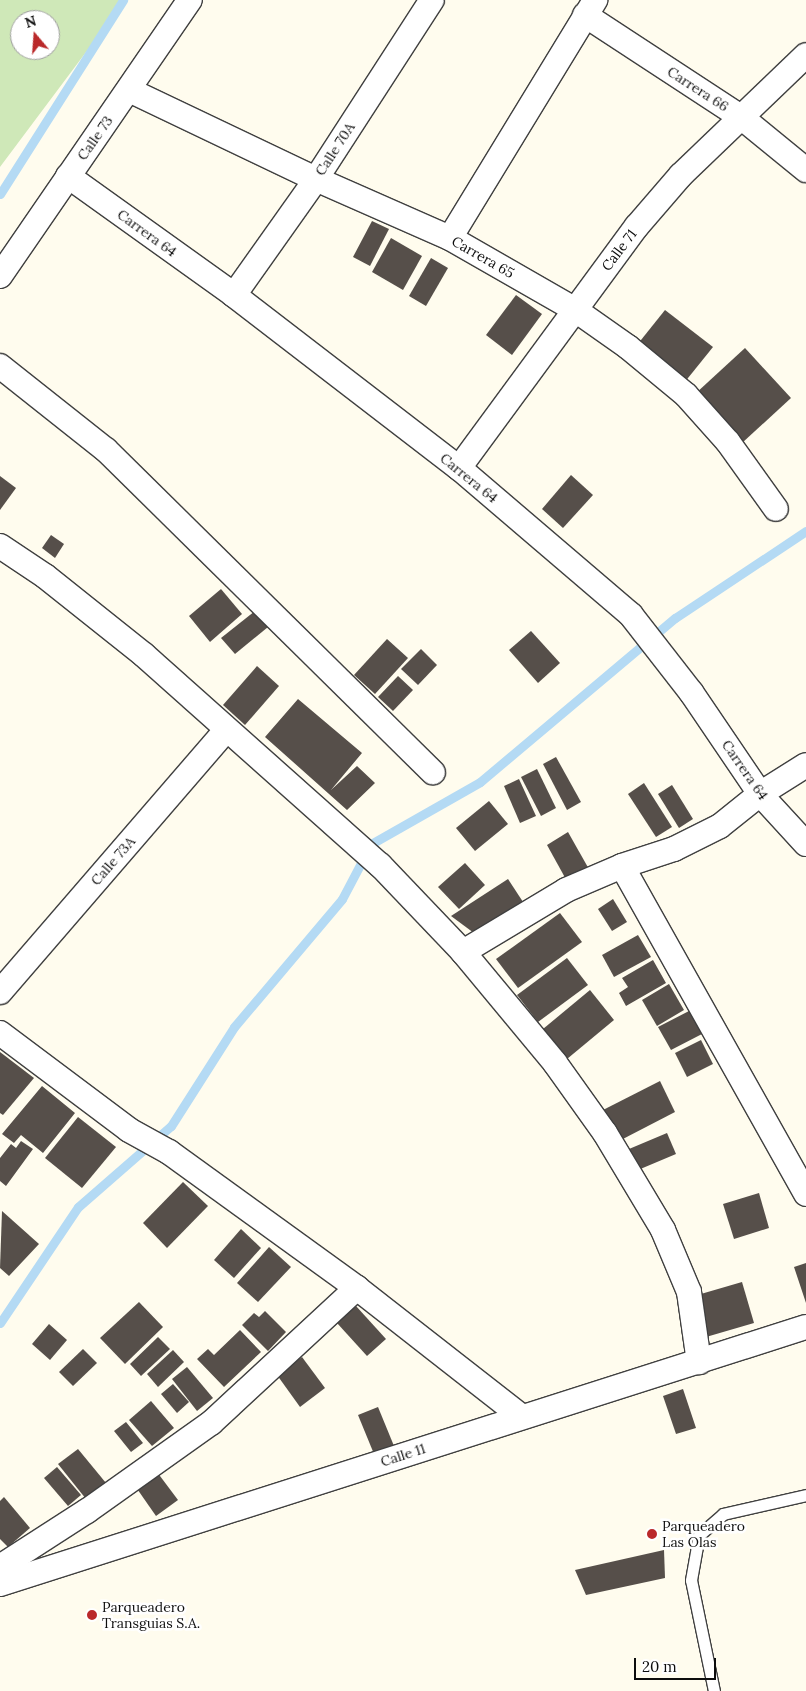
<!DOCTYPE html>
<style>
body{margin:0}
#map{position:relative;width:806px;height:1691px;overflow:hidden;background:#fffcee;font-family:Lora,serif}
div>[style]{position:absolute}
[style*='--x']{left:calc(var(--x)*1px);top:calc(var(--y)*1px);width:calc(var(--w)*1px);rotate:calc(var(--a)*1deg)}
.green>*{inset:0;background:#cfe8b8}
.stream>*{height:9px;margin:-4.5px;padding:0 4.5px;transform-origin:4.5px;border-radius:4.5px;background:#b4daf4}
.building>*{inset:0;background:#564f4a}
.roads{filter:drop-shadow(1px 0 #404040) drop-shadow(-1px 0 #404040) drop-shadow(0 1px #404040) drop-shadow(0 -1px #404040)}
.lane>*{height:11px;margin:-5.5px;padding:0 5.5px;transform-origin:5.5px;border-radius:5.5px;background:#fff}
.street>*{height:24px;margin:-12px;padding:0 12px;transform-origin:12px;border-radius:12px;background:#fff}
.dots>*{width:14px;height:14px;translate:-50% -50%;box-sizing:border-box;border:2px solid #fff;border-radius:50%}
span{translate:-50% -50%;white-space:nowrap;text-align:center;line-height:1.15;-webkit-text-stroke:5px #fff;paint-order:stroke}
.street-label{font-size:14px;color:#0d0d0d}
.poi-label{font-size:14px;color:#0d0d0d}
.left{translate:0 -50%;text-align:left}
.north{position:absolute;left:10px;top:10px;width:50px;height:50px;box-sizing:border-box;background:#fff;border:1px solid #9e9e9e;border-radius:50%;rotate:342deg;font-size:14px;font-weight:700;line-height:20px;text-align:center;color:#0d0d0d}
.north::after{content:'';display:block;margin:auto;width:18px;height:22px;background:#ba292a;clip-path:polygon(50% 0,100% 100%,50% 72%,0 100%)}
.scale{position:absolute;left:634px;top:1658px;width:82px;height:22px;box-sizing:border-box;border:2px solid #0d0d0d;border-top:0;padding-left:6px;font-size:15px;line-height:18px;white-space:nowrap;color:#0d0d0d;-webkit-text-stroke:4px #fff;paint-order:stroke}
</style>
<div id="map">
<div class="green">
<i style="clip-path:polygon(evenodd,0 0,125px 0,0 167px,0 0,20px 20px,50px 20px,50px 50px,20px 50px,20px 20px)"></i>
</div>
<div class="stream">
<i style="--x:0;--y:194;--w:230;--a:-57.6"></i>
<i style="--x:0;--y:1323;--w:140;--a:-56.1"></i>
<i style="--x:78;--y:1207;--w:123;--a:-41.1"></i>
<i style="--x:171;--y:1126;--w:117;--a:-57.5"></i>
<i style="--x:234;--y:1027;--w:167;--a:-49.8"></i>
<i style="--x:342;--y:899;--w:62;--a:-62.2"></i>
<i style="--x:371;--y:844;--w:125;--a:-29.6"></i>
<i style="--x:480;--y:782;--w:255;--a:-40.1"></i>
<i style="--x:675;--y:618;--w:157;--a:-33.6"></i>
</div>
<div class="building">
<i style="clip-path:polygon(372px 221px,389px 229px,370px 266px,353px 257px)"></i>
<i style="clip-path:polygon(391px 238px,422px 256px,403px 290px,372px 272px)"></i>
<i style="clip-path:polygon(431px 258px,448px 268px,426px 306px,409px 296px)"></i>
<i style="clip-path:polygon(516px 295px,542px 314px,512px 355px,486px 335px)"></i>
<i style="clip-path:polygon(665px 310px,713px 347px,684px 383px,637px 345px)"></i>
<i style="clip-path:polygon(745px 348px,791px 398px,742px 443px,695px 394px)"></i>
<i style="clip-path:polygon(571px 475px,593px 495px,563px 528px,542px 509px)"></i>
<i style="clip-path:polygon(0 476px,16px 488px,0 510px)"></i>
<i style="clip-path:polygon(51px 535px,64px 544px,55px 558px,42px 548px)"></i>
<i style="clip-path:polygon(221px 589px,242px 614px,210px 642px,189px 616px)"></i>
<i style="clip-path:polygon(255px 611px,268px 627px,235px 654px,221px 638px)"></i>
<i style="clip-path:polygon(531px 631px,560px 663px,538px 683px,509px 650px)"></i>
<i style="clip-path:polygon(387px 639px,408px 658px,375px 694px,354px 675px)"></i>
<i style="clip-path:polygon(421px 649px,437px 665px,418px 685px,401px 669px)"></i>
<i style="clip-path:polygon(257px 666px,279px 686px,245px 725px,223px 705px)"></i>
<i style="clip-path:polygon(398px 676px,413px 690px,393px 711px,378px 697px)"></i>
<i style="clip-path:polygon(298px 699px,362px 753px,331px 790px,357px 766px,375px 783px,347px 810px,265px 737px)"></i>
<i style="clip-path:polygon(556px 757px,581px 802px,567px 810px,543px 764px)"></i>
<i style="clip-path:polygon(537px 769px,556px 808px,541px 816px,521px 777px)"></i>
<i style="clip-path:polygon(519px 779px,536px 816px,520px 823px,504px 786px)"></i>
<i style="clip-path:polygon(644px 783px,672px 827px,656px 837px,628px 794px)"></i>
<i style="clip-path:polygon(672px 785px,693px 819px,679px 828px,658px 794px)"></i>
<i style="clip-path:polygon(489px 801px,508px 824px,475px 851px,456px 828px)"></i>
<i style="clip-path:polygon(568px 832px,590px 871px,568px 883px,547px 845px)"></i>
<i style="clip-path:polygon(465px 863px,485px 885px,459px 909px,438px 887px)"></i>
<i style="clip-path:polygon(508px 879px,525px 905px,478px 936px,451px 916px)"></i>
<i style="clip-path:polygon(613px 899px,627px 922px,612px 931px,598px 909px)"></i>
<i style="clip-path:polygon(560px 913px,582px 942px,518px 988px,496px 959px)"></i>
<i style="clip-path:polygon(638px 935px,651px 957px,614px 977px,602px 955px)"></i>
<i style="clip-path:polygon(567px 958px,588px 985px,538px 1022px,517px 995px)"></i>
<i style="clip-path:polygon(653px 960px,666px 983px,626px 1006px,619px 993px,628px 987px,622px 978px)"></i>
<i style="clip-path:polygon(669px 984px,684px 1010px,657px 1026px,642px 1000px)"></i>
<i style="clip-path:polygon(590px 990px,614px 1020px,567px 1059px,543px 1029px)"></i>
<i style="clip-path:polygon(689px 1011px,702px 1034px,671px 1050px,658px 1027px)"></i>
<i style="clip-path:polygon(701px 1040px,713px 1064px,687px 1077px,675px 1053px)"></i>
<i style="clip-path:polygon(0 1052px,34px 1078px,3px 1115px,0 1113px)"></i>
<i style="clip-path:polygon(660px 1081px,675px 1112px,619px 1141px,603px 1110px)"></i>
<i style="clip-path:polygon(42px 1086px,75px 1113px,43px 1153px,21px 1135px,14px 1143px,2px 1134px)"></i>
<i style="clip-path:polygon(78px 1117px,116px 1147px,82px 1188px,45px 1158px)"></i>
<i style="clip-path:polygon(667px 1133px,676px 1154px,638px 1170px,629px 1149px)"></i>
<i style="clip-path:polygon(21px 1141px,33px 1149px,6px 1186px,0 1181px,0 1158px,11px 1144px,16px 1148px)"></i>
<i style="clip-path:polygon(183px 1182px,208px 1206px,167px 1248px,143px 1223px)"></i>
<i style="clip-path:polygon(759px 1193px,769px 1228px,734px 1239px,723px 1204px)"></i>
<i style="clip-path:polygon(2px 1211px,39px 1244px,9px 1276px,0 1268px)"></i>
<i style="clip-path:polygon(241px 1229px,261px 1248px,234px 1278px,214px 1260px)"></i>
<i style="clip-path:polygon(269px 1247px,291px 1267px,258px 1302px,237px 1283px)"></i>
<i style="clip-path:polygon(806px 1263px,806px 1303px,794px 1267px)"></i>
<i style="clip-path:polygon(742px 1282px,754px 1323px,706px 1337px,694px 1296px)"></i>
<i style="clip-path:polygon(139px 1302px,163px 1327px,125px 1364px,100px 1338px)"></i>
<i style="clip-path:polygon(356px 1306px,386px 1339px,367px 1356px,337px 1323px)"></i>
<i style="clip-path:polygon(265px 1311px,286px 1332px,268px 1351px,242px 1325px,254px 1313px,259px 1317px)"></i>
<i style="clip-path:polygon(49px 1324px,67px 1340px,50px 1360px,32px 1344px)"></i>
<i style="clip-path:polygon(240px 1330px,261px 1352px,224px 1387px,197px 1359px,208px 1349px,214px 1355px)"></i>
<i style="clip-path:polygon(158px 1337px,170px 1349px,141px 1376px,130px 1364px)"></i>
<i style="clip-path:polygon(83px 1349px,97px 1363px,73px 1386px,59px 1372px)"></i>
<i style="clip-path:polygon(173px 1350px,184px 1362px,158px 1387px,147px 1374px)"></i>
<i style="clip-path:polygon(302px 1357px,325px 1388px,300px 1407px,277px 1375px)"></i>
<i style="clip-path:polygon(187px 1367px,213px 1398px,197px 1411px,172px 1379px)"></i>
<i style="clip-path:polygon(173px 1384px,189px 1402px,177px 1413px,161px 1394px)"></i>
<i style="clip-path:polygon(683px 1389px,696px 1428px,676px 1434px,663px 1396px)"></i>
<i style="clip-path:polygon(151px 1401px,174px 1428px,152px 1446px,129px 1420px)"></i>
<i style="clip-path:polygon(378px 1407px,394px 1446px,374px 1454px,358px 1415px)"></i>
<i style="clip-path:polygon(126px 1422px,143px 1443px,131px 1452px,114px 1431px)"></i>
<i style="clip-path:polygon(78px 1449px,106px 1483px,86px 1499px,58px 1464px)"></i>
<i style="clip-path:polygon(57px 1467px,81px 1495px,68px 1506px,44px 1478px)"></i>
<i style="clip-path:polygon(154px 1468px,178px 1500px,156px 1516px,133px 1483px)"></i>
<i style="clip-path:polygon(4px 1497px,30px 1528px,8px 1547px,0 1539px,0 1501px)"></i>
<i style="clip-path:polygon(664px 1550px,665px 1578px,586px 1595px,575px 1570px)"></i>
</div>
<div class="roads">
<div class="lane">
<i style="--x:714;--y:1691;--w:113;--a:-101.7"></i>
<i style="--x:691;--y:1580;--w:46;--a:-79.9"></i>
<i style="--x:699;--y:1535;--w:32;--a:-41"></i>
<i style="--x:723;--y:1514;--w:85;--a:-12.9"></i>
</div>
<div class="street">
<i style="--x:585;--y:15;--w:186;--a:33.2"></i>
<i style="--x:741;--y:117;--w:84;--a:39.2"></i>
<i style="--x:129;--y:90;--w:207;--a:25.5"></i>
<i style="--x:316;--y:179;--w:146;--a:23.8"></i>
<i style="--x:450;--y:238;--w:143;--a:29.8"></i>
<i style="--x:574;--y:309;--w:66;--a:35.1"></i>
<i style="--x:628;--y:347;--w:75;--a:39.6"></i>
<i style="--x:686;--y:395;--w:63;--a:48.2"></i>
<i style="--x:728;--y:442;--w:82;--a:54.4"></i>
<i style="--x:68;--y:176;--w:204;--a:35.6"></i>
<i style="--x:234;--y:295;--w:284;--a:37.6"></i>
<i style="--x:459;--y:468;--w:226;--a:40.5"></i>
<i style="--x:631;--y:615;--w:98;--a:52.1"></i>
<i style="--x:691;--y:692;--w:123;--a:55.9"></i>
<i style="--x:760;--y:794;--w:68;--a:47.4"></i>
<i style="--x:450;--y:238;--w:279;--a:-58.6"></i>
<i style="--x:0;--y:276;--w:335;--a:-55.5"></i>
<i style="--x:234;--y:295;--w:142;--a:-54.7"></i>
<i style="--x:316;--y:179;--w:213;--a:-57.1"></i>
<i style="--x:0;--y:366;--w:135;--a:38.4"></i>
<i style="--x:106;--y:450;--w:459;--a:44.6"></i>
<i style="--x:459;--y:468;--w:300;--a:-53.7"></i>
<i style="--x:637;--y:226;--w:67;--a:-49.2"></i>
<i style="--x:681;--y:175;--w:173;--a:-43.8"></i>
<i style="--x:0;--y:546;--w:54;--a:33.7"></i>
<i style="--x:45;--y:576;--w:127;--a:38.6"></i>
<i style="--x:144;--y:655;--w:316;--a:41.7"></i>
<i style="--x:380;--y:865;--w:120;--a:46.3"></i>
<i style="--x:463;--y:952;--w:144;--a:50.3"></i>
<i style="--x:555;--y:1063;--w:86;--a:54.5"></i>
<i style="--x:605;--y:1133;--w:113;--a:59.1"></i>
<i style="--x:663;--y:1230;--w:67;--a:67.2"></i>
<i style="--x:689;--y:1292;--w:71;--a:81.9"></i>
<i style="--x:622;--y:866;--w:376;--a:60.7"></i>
<i style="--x:463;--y:952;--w:120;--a:-31"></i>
<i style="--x:566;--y:890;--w:61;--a:-23.2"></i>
<i style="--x:622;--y:866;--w:55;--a:-18.1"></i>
<i style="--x:674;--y:849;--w:51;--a:-26.6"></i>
<i style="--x:720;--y:826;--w:51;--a:-38.7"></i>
<i style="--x:760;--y:794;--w:54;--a:-32.2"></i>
<i style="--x:0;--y:992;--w:346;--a:-49.2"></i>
<i style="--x:0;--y:1033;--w:161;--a:36.9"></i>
<i style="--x:129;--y:1130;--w:46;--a:28.8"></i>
<i style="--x:169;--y:1152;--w:232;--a:35.9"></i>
<i style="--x:357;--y:1288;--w:208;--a:38"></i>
<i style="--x:0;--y:1567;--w:103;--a:-32.8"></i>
<i style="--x:87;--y:1511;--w:152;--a:-35.4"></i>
<i style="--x:211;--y:1423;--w:199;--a:-42.8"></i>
<i style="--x:0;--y:1584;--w:846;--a:-17.69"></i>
</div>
</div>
<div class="dots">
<i style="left:652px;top:1534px;background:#ba292a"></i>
<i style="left:92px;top:1615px;background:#ba292a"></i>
</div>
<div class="street-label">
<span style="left:698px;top:89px;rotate:33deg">Carrera 66</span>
<span style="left:95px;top:138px;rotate:-55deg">Calle 73</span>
<span style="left:335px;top:149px;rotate:-57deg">Calle 70A</span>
<span style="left:147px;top:233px;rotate:36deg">Carrera 64</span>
<span style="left:619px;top:250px;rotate:-53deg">Calle 71</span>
<span style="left:483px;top:257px;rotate:30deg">Carrera 65</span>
<span style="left:469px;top:478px;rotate:39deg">Carrera 64</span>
<span style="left:745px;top:770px;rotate:55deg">Carrera 64</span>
<span style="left:113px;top:861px;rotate:-49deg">Calle 73A</span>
<span style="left:403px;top:1455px;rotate:-18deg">Calle 11</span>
</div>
<div class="poi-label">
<span class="left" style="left:662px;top:1534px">Parqueadero<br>Las Olas</span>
<span class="left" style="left:102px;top:1615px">Parqueadero<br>Transguias S.A.</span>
</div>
<div class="north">N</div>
<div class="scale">20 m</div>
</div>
